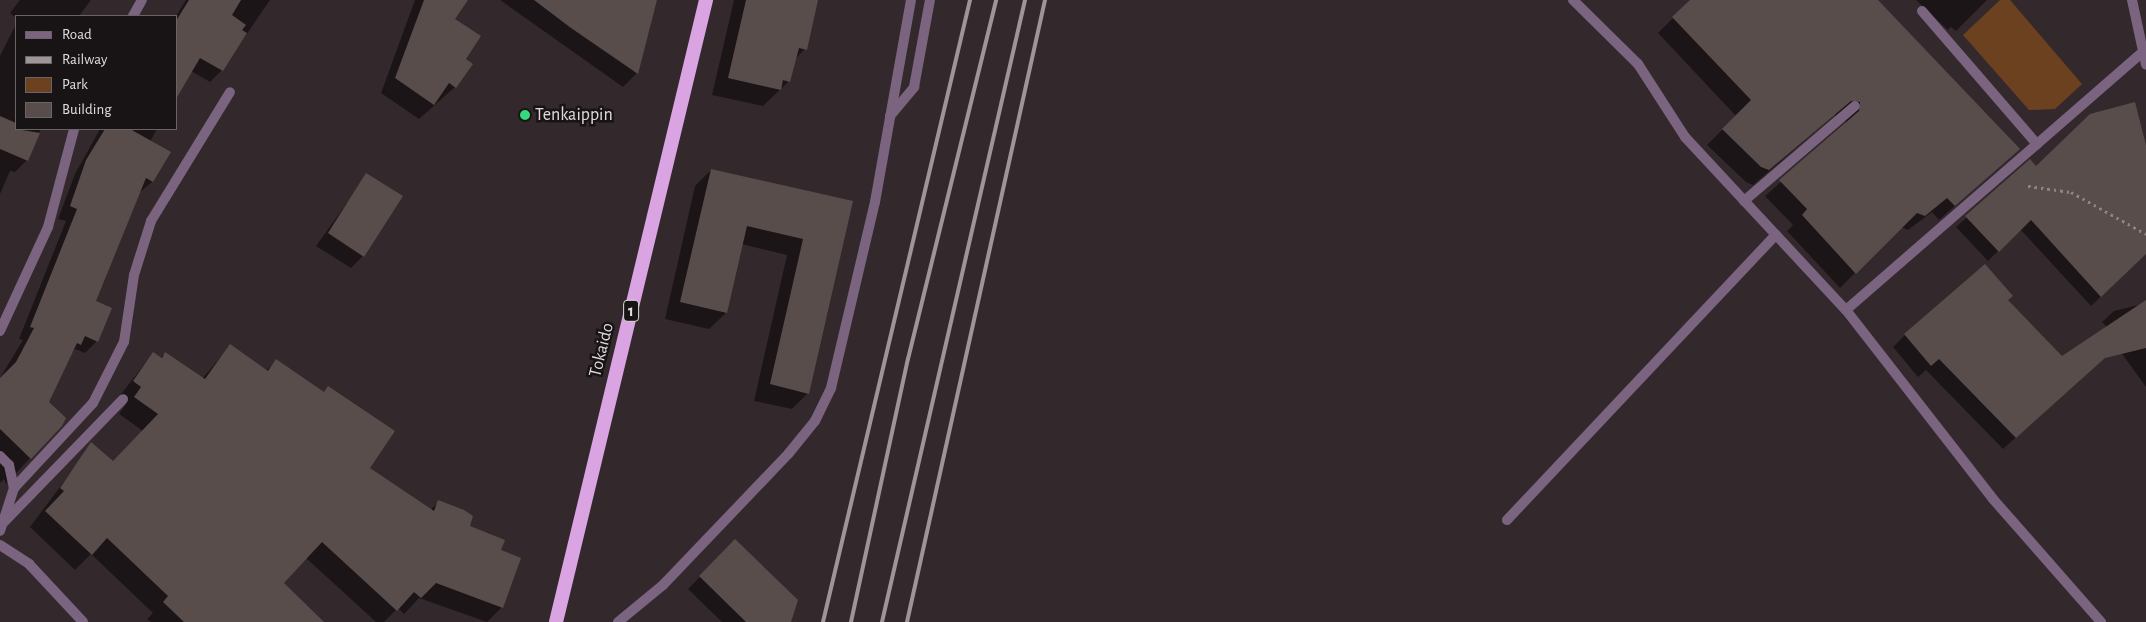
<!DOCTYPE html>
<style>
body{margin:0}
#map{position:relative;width:2146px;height:622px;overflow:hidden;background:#33292d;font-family:"Alegreya Sans",sans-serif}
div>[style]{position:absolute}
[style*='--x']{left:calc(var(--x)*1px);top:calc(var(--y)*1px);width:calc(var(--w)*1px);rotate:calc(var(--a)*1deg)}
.green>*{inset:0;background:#6b411f}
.shadow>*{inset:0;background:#0007}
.building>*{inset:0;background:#594d4b}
.path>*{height:3px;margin-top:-1.5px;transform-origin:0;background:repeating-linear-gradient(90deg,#8d8488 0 2.5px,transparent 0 6.5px)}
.service>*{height:10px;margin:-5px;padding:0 5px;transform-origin:5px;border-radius:5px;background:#7b647f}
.minor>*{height:10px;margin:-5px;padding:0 5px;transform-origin:5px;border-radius:5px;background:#7b647f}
.trunk>*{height:14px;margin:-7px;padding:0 7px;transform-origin:7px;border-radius:7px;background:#daa4e2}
.rail>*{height:4px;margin:-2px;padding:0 2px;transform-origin:2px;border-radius:2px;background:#9d9598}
.dots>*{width:14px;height:14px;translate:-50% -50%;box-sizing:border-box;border:2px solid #181415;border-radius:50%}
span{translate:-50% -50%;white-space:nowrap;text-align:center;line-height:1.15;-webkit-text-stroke:5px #181415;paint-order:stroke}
.shield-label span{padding:1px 4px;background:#181415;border:1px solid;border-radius:4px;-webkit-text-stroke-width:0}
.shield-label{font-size:16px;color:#e2dbde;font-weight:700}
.poi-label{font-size:18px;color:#e2dbde}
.left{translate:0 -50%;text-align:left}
.street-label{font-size:18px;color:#e2dbde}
.legend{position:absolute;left:15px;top:15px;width:162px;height:115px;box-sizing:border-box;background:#181415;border:1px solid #696465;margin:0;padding:6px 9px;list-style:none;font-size:15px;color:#e2dbde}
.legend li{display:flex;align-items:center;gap:10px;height:25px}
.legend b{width:25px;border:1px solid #696465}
</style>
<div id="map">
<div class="green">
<i style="clip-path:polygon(2000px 0,2010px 0,2082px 84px,2055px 109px,2029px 110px,1963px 35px)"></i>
</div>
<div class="shadow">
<i style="clip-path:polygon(20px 0,91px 0,79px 16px,16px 18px,10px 13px)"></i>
<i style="clip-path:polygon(186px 0,270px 0,222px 70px,210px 82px,191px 71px,176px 97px,176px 16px)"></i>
<i style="clip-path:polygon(415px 0,467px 0,454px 19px,464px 59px,471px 64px,455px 87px,419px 119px,381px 93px)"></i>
<i style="clip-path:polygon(500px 0,657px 0,636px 74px,623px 87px)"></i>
<i style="clip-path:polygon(734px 0,817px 0,805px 49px,794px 60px,789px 81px,763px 106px,712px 95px)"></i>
<i style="clip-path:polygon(1691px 0,1874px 0,2019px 149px,1939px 220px,1932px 212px,1908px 230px,1901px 227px,1840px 288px,1787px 231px,1793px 225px,1765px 196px,1845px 125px,1846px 117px,1834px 115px,1753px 185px,1746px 182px,1707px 145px,1736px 116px,1658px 33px)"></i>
<i style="clip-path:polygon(1916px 0,1987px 0,1956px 31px,1951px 27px,1948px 30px)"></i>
<i style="clip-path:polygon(16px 24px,16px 129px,41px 129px,27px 160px,15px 172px,10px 171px,0 194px,0 56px)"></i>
<i style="clip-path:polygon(100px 129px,157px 129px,150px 142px,169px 153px,152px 182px,139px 193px,94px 302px,111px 309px,97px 341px,85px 353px,75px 349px,70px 354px,48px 402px,61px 425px,6px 484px,4px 479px,0 483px,0 378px,23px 340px,19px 339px,66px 221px,58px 219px,75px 174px)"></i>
<i style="clip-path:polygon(2146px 154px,2146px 253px,2091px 306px,2020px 229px,1988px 261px,1956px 227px,2030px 161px,2036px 168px)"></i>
<i style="clip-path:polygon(711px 170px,852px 202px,808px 393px,792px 409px,754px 401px,787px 255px,741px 244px,726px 313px,709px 329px,665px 319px,695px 186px)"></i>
<i style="clip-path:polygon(367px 175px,363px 256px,351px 268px,316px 246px)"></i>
<i style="clip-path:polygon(2007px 300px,2062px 358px,2107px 327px,2102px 322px,2114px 311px,2146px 303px,2146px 387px,2117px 347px,2003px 449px,1926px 370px,1918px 377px,1893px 347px,1905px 335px)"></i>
<i style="clip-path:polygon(230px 346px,266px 371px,276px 361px,323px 393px,328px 388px,368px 469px,430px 510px,439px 502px,499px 551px,502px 607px,487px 622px,419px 598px,404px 614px,398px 608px,384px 622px,376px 622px,306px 558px,282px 583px,317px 622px,151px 622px,147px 619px,153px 613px,91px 554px,75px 570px,30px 527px,92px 444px,113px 462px,143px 431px,119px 414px,126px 404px,118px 398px,153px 353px,160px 358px,165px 353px,202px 379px)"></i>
<i style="clip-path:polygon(735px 541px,790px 622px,722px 622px,688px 589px)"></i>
</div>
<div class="building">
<i style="clip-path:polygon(189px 0,241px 0,232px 15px,246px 25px,242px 30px,247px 33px,223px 71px,200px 58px,176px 99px,176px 21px)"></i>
<i style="clip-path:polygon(424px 0,468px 0,455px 19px,481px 36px,466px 59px,473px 64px,456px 88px,449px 83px,434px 105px,395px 78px)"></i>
<i style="clip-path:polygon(534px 0,657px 0,638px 74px,571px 28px)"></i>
<i style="clip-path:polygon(746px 0,818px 0,807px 50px,799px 48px,790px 82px,783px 80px,781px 90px,728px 78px)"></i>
<i style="clip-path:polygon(1690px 0,1878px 0,2020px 149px,1955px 206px,1947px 198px,1925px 216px,1917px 213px,1856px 274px,1802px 215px,1807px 209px,1779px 180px,1859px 111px,1860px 102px,1851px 101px,1769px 170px,1761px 167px,1722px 129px,1751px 100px,1672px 17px)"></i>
<i style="clip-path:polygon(2135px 102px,2146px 145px,2146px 254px,2101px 297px,2031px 220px,1999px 252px,1965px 216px,2030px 159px,2036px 166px,2090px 114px)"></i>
<i style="clip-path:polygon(0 116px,16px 123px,16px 129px,40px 133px,28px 161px,0 149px)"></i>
<i style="clip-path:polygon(105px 129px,130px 129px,171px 152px,153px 182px,146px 178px,96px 301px,112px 308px,98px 342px,85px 336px,81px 345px,77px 343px,49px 402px,66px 418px,62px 426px,31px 459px,0 429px,0 378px,16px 362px,34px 328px,30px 327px,77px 209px,70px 206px,86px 160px)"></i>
<i style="clip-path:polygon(711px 169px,853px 201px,809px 394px,770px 384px,803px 239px,747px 226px,727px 313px,680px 302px)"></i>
<i style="clip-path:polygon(366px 173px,403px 196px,364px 257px,328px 233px)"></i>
<i style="clip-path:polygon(1985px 264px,2013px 296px,2008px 300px,2062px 356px,2146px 300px,2146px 348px,2105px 358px,2016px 438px,1939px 359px,1931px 366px,1904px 334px)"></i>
<i style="clip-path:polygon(230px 344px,268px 371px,276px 359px,324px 392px,328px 386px,395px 431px,370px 468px,434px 511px,438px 500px,464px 510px,473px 516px,470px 526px,505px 540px,501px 550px,521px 558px,503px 608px,436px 583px,421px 598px,414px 592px,397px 611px,322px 542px,284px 583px,324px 622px,184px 622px,163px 602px,168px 596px,107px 538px,92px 555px,45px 511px,64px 491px,60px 488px,91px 442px,113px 461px,158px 414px,134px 397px,141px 387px,133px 381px,153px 352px,162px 358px,165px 352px,205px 379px)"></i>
<i style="clip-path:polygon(735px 539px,798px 600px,791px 622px,746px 622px,699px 576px)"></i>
</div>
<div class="path">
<i style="--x:2028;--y:186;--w:43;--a:7.9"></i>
<i style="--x:2071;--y:192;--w:86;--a:29.2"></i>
</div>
<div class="service">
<i style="--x:890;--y:116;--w:38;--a:-50"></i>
<i style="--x:914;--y:87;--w:88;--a:-79.6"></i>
<i style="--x:1744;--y:201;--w:146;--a:-40.6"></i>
<i style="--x:14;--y:488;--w:116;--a:-47.1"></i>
<i style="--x:93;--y:403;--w:68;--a:-63.1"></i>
<i style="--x:124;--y:342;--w:68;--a:-81.5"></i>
<i style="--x:134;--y:275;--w:57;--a:-72.5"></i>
<i style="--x:151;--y:221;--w:151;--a:-58.5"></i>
<i style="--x:4;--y:522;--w:171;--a:-45.9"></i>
<i style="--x:0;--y:545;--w:35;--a:33"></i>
<i style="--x:29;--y:564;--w:79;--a:47"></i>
</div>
<div class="minor">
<i style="--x:1573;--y:0;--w:91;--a:44.6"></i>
<i style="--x:1638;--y:64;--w:87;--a:57.2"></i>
<i style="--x:1685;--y:137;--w:236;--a:47.1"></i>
<i style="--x:1846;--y:310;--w:239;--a:52.1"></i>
<i style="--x:1993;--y:499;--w:164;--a:48.7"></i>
<i style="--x:2132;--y:0;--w:66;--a:77.8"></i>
<i style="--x:1922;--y:11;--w:176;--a:49.2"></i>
<i style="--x:133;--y:16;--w:18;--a:-61"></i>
<i style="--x:1846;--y:310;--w:398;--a:-41"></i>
<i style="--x:0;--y:331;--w:115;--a:-65.2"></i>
<i style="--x:48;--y:227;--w:101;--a:-75.1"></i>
<i style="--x:0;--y:456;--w:13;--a:45"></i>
<i style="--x:9;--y:465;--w:24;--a:78"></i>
<i style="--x:14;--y:488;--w:45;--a:108"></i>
<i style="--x:1507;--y:520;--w:392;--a:-46.7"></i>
<i style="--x:618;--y:622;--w:58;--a:-39.4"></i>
<i style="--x:663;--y:585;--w:182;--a:-46.3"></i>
<i style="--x:789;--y:453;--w:41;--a:-50.9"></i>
<i style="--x:815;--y:421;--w:37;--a:-64"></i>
<i style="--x:831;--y:388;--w:191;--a:-76.7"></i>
<i style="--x:875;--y:202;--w:205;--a:-79.9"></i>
</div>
<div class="trunk">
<i style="--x:556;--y:622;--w:640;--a:-76.44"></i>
</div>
<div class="rail">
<i style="--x:823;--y:622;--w:639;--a:-76.7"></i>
<i style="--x:851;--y:622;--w:269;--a:-77.8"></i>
<i style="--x:908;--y:359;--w:370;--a:-76.2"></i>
<i style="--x:882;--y:622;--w:638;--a:-77.05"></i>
<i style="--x:907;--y:622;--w:637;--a:-77.49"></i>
</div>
<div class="dots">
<i style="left:525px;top:115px;background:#36d880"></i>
</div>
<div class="shield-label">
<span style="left:631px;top:311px">1</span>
</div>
<div class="poi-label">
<span class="left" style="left:535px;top:115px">Tenkaippin</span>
</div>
<div class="street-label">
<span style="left:602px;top:350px;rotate:-76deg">Tokaido</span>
</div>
<ul class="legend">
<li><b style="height:6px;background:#7b647f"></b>Road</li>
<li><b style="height:6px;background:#9d9598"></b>Railway</li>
<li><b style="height:14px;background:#6b411f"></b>Park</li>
<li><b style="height:14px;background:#594d4b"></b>Building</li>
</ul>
</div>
